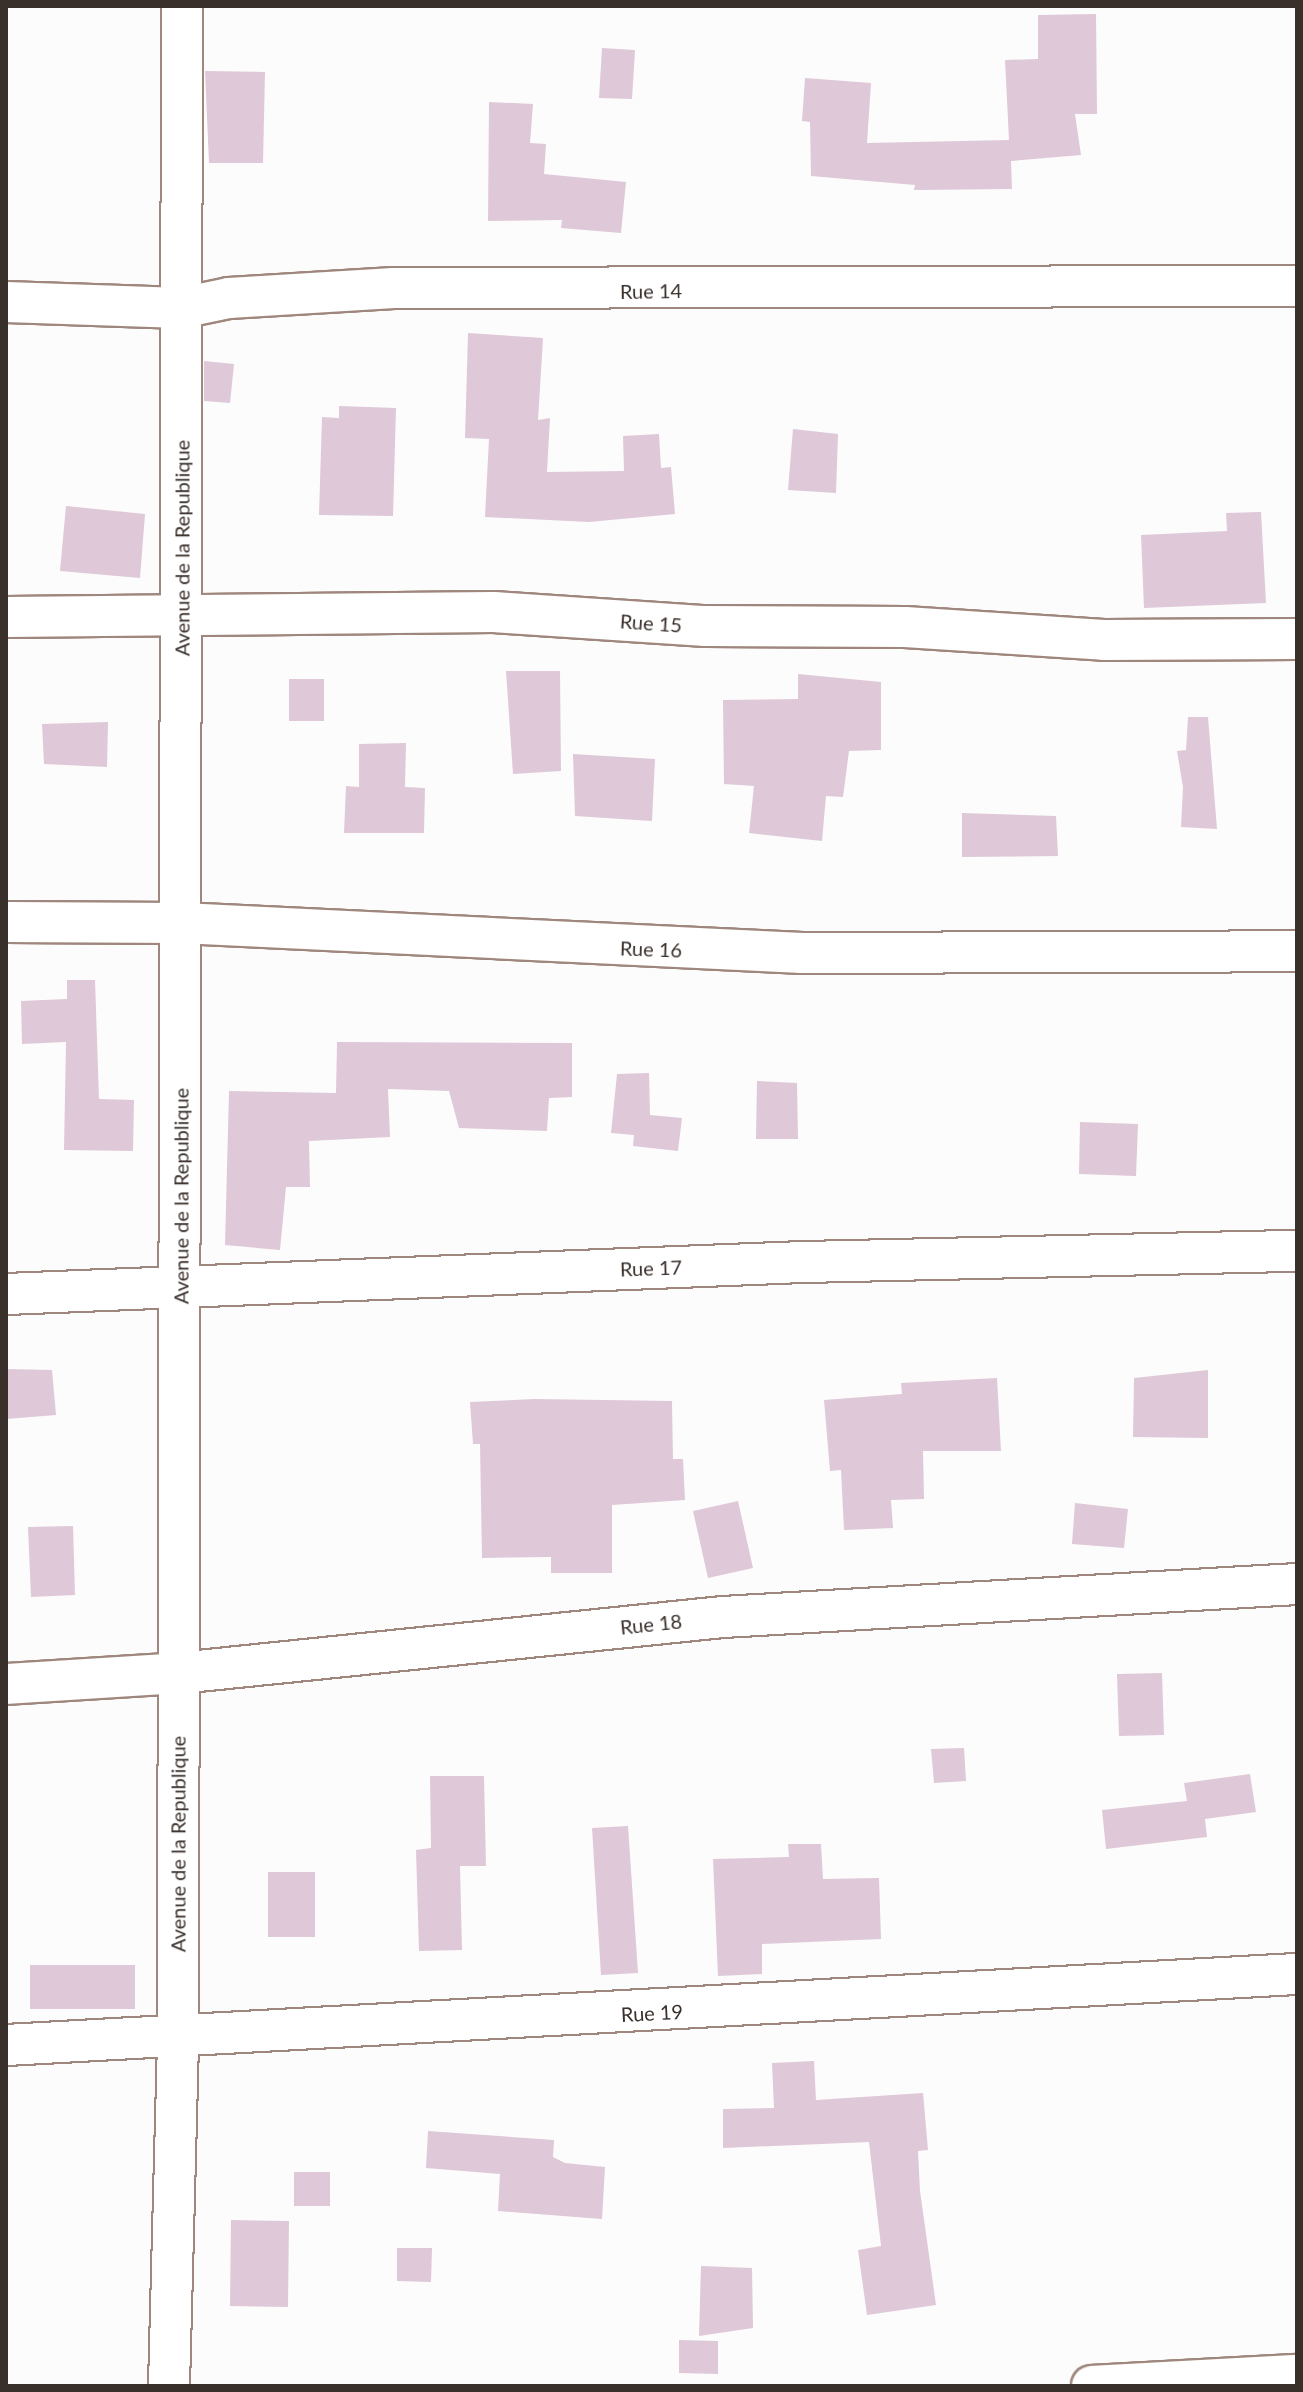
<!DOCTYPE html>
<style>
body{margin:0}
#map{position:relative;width:1303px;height:2392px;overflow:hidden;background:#fcfcfc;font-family:Lato,sans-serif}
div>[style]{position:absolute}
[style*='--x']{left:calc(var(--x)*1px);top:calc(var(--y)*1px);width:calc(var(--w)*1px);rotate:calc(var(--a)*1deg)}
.building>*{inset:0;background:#dfc8d8}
.roads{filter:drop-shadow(2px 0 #9f877d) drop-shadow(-2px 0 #9f877d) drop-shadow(0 2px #9f877d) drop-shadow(0 -2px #9f877d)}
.street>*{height:40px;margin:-20px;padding:0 20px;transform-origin:20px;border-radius:20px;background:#fff}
span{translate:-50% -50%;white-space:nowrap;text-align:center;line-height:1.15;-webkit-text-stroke:7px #fff;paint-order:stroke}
.street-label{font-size:20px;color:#392f2b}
.frame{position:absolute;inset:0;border:8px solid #392f2b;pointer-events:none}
</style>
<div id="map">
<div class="building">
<i style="clip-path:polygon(1096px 14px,1097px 114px,1075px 114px,1081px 155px,1011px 161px,1012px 189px,914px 190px,915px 185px,811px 176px,810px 122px,802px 121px,805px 78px,871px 83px,867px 143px,1009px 140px,1005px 60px,1038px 59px,1038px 15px)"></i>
<i style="clip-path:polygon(602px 48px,635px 50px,632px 99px,599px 98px)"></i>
<i style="clip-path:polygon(205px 71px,265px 72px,263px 163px,209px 163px)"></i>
<i style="clip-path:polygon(489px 102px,533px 104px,530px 143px,546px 144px,544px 174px,626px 182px,621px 233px,561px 228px,562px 220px,488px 221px)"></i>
<i style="clip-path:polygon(468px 333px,543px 338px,538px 420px,550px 418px,547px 472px,624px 471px,623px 436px,659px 434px,661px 468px,671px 467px,675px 514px,589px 522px,485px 517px,489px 439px,465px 438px)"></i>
<i style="clip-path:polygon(204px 361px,234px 364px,230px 403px,204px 401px)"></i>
<i style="clip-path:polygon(339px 406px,396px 408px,393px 516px,319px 515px,322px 417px,339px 418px)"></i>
<i style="clip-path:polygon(793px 429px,838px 434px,836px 493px,788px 490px)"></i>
<i style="clip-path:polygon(66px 506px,145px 514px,140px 578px,60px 571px)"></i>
<i style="clip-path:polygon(1261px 512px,1266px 603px,1144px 608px,1141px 535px,1227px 531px,1226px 513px)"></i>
<i style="clip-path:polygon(506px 671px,560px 671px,561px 771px,513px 774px)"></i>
<i style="clip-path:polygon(798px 674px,881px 682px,881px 750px,849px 751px,843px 797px,826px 796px,822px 841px,749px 833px,754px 786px,724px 784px,723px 700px,798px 699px)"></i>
<i style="clip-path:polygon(289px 679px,324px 679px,324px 721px,289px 721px)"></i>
<i style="clip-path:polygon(1188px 717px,1208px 717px,1217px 829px,1181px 827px,1183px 787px,1177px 751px,1186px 750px)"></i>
<i style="clip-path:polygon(108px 722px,107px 767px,44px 764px,42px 724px)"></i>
<i style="clip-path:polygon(406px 743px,405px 787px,425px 788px,424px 833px,344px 833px,346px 786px,359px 787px,359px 744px)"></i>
<i style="clip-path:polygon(573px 754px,655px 759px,652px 821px,575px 816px)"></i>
<i style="clip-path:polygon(962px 813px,1056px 816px,1058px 856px,962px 857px)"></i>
<i style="clip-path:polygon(67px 980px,95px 980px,99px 1099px,134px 1100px,133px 1151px,64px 1150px,66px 1042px,22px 1044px,21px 1001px,67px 999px)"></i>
<i style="clip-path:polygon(337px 1042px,572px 1043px,572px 1097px,549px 1098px,547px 1131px,459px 1128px,449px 1091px,388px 1089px,390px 1137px,309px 1141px,310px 1187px,286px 1187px,280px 1250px,225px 1245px,229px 1091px,336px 1093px)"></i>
<i style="clip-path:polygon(649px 1073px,650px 1115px,682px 1118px,678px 1151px,633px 1146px,634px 1135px,611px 1133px,617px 1074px)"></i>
<i style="clip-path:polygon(757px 1081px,797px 1083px,798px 1139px,756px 1139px)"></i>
<i style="clip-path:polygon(1080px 1122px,1138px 1124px,1136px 1176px,1079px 1174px)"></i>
<i style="clip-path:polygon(6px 1369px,52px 1370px,56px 1415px,6px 1419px)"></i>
<i style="clip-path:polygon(1208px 1370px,1208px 1438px,1133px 1437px,1134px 1378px)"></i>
<i style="clip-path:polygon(997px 1378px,1001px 1451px,923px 1451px,924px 1499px,891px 1500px,893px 1528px,844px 1530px,841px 1470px,830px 1471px,824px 1400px,902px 1394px,901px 1383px)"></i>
<i style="clip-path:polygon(535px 1399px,672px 1401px,673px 1459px,683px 1459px,685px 1500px,612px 1505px,612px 1573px,551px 1573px,551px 1557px,482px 1558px,480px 1444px,473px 1444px,470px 1402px)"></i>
<i style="clip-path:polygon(738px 1501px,753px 1568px,708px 1578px,693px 1511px)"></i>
<i style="clip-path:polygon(1075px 1503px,1128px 1509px,1124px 1548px,1072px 1544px)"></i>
<i style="clip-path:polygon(73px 1526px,75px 1595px,31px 1597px,28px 1527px)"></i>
<i style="clip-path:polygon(1162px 1673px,1164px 1735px,1119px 1736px,1117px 1674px)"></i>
<i style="clip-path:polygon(964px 1748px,966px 1781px,934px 1783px,931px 1749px)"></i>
<i style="clip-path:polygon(1250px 1774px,1256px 1812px,1205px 1819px,1207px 1837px,1106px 1849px,1102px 1810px,1187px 1801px,1184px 1783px)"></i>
<i style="clip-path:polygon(430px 1776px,484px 1776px,486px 1866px,460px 1866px,462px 1950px,419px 1951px,416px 1850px,431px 1848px)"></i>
<i style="clip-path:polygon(628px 1826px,638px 1973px,601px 1975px,592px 1828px)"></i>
<i style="clip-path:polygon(788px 1844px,821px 1844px,823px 1879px,879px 1878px,881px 1939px,762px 1944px,762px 1974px,718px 1976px,713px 1859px,789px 1857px)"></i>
<i style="clip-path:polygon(268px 1872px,315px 1872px,315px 1937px,268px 1937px)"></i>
<i style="clip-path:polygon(30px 1965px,135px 1965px,135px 2009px,30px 2009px)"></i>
<i style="clip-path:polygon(814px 2061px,816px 2100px,923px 2093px,928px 2150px,918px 2151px,920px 2191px,936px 2305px,867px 2315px,858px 2250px,881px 2246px,869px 2142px,723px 2148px,723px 2109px,774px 2108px,772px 2063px)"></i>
<i style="clip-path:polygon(428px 2131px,554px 2140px,553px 2157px,565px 2163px,605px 2167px,602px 2219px,498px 2211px,500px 2174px,426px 2168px)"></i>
<i style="clip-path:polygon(294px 2172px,330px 2172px,330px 2206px,294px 2206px)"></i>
<i style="clip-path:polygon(231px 2220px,289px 2221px,288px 2307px,230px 2306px)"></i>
<i style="clip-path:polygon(397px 2248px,432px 2248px,431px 2282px,397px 2281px)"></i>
<i style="clip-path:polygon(701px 2266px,752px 2268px,753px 2328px,699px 2336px)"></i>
<i style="clip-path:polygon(679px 2340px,718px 2341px,718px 2374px,679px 2373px)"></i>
</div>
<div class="roads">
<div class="street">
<i style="--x:6;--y:302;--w:175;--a:2"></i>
<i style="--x:181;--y:308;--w:49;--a:-11.8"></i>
<i style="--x:229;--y:298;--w:165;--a:-3.5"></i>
<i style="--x:394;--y:288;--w:903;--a:-0.13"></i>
<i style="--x:6;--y:617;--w:487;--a:-0.6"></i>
<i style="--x:493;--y:612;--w:213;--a:3.8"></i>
<i style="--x:706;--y:626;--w:199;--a:0.3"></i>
<i style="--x:905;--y:627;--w:199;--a:3.7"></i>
<i style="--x:1104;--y:640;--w:193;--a:-0.3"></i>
<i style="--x:6;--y:922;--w:175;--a:0.3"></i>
<i style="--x:181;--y:923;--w:622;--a:2.77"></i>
<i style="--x:802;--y:953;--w:495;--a:-0.2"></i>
<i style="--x:6;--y:1294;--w:799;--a:-2.3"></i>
<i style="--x:804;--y:1262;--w:493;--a:-1.3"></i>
<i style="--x:6;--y:1684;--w:173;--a:-3.6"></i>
<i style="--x:179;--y:1673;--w:547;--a:-5.88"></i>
<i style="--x:723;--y:1617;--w:575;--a:-3.29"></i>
<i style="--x:6;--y:2045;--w:1293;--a:-3.15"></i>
<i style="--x:169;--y:2386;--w:349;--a:-88.5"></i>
<i style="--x:178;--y:2037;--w:2031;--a:-89.89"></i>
<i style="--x:1092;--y:2386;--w:205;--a:-3.1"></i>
</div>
</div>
<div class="street-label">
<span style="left:651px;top:291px;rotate:-1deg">Rue 14</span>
<span style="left:182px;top:548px;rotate:-90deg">Avenue de la Republique</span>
<span style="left:651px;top:623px;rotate:4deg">Rue 15</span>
<span style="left:651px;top:949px;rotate:2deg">Rue 16</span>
<span style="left:181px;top:1196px;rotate:-90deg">Avenue de la Republique</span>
<span style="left:651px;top:1268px;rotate:-2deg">Rue 17</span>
<span style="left:651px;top:1624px;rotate:-6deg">Rue 18</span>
<span style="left:178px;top:1844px;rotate:-90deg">Avenue de la Republique</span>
<span style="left:652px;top:2013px;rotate:-3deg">Rue 19</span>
</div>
<div class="frame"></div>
</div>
